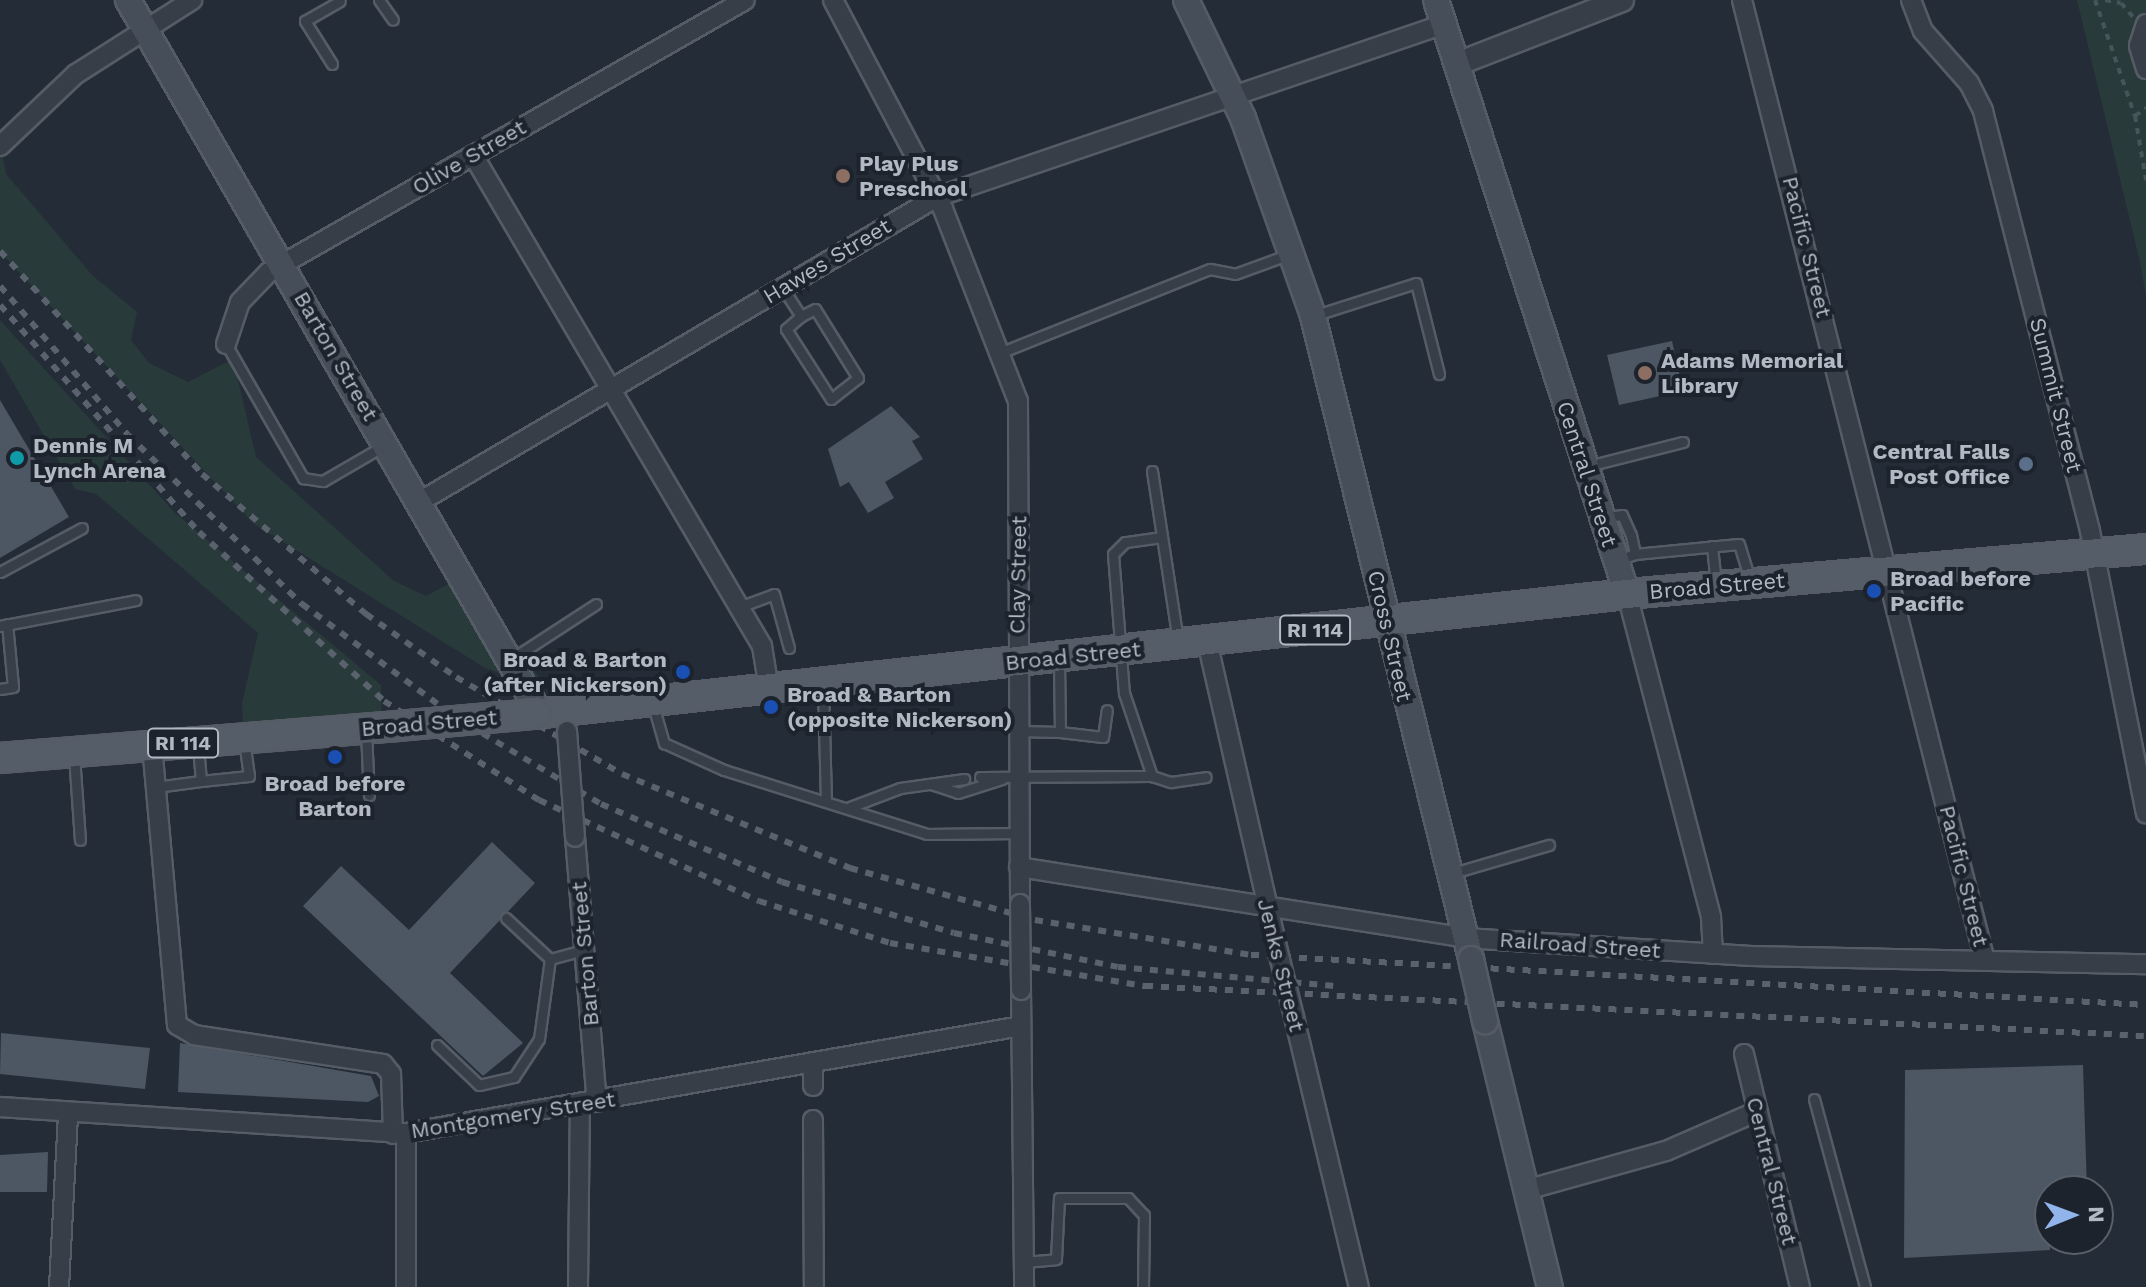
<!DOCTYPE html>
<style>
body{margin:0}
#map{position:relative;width:2146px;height:1287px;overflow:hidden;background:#242c37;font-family:"Work Sans",sans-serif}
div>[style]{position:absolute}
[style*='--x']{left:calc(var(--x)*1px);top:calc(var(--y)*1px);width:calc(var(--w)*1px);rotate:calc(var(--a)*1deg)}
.green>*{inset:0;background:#293a3a}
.building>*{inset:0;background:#4c5763}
.path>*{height:4px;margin-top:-2px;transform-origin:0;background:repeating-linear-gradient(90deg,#455558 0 6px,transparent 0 12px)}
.roads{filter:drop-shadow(2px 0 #555c65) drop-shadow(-2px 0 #555c65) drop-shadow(0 2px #555c65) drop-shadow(0 -2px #555c65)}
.service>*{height:9px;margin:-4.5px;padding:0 4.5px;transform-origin:4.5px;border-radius:4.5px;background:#373e48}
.minor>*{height:18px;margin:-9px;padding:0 9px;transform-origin:9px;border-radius:9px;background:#373e48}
.tertiary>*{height:22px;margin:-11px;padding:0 11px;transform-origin:11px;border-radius:11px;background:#373e48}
.secondary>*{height:24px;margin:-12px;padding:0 12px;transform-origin:12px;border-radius:12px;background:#464e5a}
.primary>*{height:28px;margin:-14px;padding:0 14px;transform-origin:14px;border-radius:14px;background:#555d68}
.rail>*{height:6px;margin-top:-3px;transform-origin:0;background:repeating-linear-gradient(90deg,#5a626e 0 8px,transparent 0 16px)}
.bridges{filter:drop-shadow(2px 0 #555c65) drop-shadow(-2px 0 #555c65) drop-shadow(0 2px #555c65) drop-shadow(0 -2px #555c65)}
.minor-bridge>*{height:18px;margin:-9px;padding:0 9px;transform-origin:9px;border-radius:9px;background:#373e48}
.secondary-bridge>*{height:24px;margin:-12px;padding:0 12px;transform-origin:12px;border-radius:12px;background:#464e5a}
.primary-bridge>*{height:28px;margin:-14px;padding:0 14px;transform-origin:14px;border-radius:14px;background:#555d68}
.dots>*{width:22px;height:22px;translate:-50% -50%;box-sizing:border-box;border:4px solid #1d232c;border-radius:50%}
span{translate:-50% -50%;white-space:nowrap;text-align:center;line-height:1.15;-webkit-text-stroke:8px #1d232c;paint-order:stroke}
.shield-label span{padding:2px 6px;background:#1d232c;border:2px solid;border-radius:6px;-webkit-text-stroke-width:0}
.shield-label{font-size:20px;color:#b2b9c4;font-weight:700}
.street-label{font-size:22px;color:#b2b9c4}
.poi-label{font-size:22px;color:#b2b9c4;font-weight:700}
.left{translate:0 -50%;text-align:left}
.right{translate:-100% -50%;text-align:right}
.north{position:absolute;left:2034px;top:1175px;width:80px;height:80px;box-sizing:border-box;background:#1d232c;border:2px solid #595f69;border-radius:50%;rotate:89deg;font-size:22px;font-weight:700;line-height:32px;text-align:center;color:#b2b9c4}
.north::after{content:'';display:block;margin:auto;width:28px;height:36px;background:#90b4eb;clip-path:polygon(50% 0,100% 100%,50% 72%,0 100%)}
</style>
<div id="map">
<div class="green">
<i style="clip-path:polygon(2077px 0,2146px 0,2146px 296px,2140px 262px)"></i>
<i style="clip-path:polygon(0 142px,6px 174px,93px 276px,137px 312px,131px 340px,149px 363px,188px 382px,233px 359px,256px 457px,394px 581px,426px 596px,467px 574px,547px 689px,485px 668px,253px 523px,0 252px)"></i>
<i style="clip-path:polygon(0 320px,175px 513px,381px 685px,382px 726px,244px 738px,242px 704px,258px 633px,96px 494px,75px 489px,0 360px)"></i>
</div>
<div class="building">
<i style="clip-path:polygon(1672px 341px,1683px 391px,1619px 405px,1607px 355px)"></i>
<i style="clip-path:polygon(0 400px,69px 517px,0 558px)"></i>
<i style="clip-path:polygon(891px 406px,920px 437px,912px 441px,923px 459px,885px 482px,894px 498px,868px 513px,849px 482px,840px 487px,828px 449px)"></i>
<i style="clip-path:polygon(492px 842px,535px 883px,450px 973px,523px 1043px,483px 1076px,303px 906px,341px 866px,409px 930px)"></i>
<i style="clip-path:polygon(1px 1033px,150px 1048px,145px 1089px,0 1074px)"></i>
<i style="clip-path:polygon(180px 1043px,371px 1076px,379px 1096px,368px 1102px,178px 1092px)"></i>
<i style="clip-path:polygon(2083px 1065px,2087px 1191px,2050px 1191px,2050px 1250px,1904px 1258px,1905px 1070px)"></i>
<i style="clip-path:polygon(48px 1152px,47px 1192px,0 1192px,0 1155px)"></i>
</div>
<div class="path">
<i style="--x:2095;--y:0;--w:123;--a:71"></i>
<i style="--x:2135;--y:116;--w:65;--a:80.2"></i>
<i style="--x:2105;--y:0;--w:16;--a:11"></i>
<i style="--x:2121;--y:3;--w:18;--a:49"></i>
<i style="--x:2135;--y:116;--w:14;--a:-36"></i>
</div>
<div class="roads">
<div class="service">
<i style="--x:379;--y:0;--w:24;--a:55"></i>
<i style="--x:332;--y:64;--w:51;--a:-122.1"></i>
<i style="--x:305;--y:21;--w:40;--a:-29.7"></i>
<i style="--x:782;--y:287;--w:35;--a:57"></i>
<i style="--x:801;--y:316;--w:20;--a:139"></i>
<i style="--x:786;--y:329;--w:83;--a:57.3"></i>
<i style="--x:831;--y:399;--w:34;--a:-38"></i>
<i style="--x:858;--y:378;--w:81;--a:-121.9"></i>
<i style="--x:815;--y:309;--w:16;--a:153"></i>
<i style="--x:1316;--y:315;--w:105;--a:-17.7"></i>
<i style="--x:1416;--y:283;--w:94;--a:75.8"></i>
<i style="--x:226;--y:344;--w:155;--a:60.1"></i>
<i style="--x:303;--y:478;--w:20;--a:9"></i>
<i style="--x:323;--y:481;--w:72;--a:-30.1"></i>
<i style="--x:1002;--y:352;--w:224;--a:-21.8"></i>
<i style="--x:1210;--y:269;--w:25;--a:11"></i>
<i style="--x:1235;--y:274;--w:59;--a:-20"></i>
<i style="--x:1588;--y:466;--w:98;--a:-14.2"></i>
<i style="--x:1152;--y:471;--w:172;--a:81.3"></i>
<i style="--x:1604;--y:517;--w:18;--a:-6"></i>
<i style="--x:1622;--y:515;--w:22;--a:66"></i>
<i style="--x:1631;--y:535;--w:19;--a:78"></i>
<i style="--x:1635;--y:554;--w:20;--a:160"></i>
<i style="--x:1162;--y:537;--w:37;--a:172"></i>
<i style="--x:1125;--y:542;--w:17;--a:135"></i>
<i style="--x:1113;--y:554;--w:139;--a:85.5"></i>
<i style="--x:1124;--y:693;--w:88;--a:71.4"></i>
<i style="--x:1152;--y:776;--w:20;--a:18"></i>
<i style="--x:1171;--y:782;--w:35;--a:-8"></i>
<i style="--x:1712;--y:546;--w:37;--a:84"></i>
<i style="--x:1635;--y:554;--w:104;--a:-5.5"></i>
<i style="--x:1739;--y:544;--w:38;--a:73"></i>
<i style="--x:0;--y:572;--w:93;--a:-28.2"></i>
<i style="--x:739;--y:607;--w:37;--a:-20"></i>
<i style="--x:774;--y:594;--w:56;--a:74.5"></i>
<i style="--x:0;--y:626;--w:138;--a:-10.8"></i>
<i style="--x:513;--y:658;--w:99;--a:-33"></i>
<i style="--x:823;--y:687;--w:112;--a:88.5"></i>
<i style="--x:0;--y:689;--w:13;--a:-9"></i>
<i style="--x:13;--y:687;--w:63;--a:-95.4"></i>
<i style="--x:653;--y:705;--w:40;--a:74"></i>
<i style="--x:664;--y:743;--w:66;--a:24.2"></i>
<i style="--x:724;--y:770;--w:213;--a:17.5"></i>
<i style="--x:927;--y:834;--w:92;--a:-0.6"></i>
<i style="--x:1018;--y:731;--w:42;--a:1.4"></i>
<i style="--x:1060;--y:732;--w:71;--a:-90.8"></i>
<i style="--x:366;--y:732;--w:63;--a:87.3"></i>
<i style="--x:1060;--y:732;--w:43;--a:6.6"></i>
<i style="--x:1103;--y:737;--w:27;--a:-82"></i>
<i style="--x:74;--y:755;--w:85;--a:86"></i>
<i style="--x:980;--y:777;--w:172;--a:-0.3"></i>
<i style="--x:201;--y:781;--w:48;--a:-5.9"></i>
<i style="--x:249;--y:776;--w:36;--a:-98"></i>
<i style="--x:931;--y:784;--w:28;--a:18"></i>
<i style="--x:958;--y:793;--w:46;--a:-17.7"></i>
<i style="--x:156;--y:787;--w:45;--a:-7.6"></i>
<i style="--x:201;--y:781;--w:35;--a:-95"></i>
<i style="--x:850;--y:807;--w:53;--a:-20.8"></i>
<i style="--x:900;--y:788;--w:65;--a:-8"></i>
<i style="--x:1453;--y:873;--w:100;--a:-16.3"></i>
<i style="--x:506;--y:918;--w:60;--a:43"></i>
<i style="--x:437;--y:1045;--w:58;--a:43.6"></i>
<i style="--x:479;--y:1085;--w:36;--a:-13"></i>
<i style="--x:514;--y:1077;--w:45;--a:-56.7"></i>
<i style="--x:539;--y:1039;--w:81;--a:-82.2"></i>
<i style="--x:550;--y:959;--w:35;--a:-15"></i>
<i style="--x:1814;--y:1099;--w:195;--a:74.8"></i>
<i style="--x:1024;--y:1262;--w:32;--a:-5"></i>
<i style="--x:1056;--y:1259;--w:61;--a:-87.2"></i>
<i style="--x:1059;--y:1198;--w:69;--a:0"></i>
<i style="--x:1128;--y:1198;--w:23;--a:47"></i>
<i style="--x:1144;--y:1215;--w:72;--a:90.8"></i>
</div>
<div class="minor">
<i style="--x:833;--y:0;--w:236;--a:62.2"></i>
<i style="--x:943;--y:209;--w:206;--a:68.7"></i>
<i style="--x:1018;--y:401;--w:503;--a:89.77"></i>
<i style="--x:1742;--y:0;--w:991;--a:75.81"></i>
<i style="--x:1911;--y:0;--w:33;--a:69"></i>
<i style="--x:1923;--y:31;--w:69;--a:48.5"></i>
<i style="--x:1969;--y:83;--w:31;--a:63"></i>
<i style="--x:1983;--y:111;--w:433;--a:75.7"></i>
<i style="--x:2090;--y:531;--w:288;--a:78.8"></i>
<i style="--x:2146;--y:24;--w:23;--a:108"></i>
<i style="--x:2139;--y:46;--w:24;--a:73"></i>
<i style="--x:0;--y:146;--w:105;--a:-43.5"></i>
<i style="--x:76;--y:74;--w:138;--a:-32.5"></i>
<i style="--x:473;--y:155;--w:570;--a:59.52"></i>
<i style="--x:762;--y:646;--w:44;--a:80.8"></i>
<i style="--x:226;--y:344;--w:44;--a:-71.6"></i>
<i style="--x:240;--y:302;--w:42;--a:-46"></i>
<i style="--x:269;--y:272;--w:548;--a:-29.74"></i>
<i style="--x:421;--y:501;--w:599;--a:-30.5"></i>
<i style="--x:937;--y:197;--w:536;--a:-18.84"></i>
<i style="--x:1627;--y:594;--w:334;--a:75.4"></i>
<i style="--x:1711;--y:917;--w:37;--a:87"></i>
<i style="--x:1207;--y:641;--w:310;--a:77.1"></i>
<i style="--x:152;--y:745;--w:281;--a:84.9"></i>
<i style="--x:177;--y:1025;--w:20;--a:30"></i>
<i style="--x:194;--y:1035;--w:191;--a:8.7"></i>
<i style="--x:383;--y:1064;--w:13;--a:51"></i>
<i style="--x:391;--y:1074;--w:60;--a:88.1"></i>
<i style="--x:575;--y:837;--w:266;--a:85.3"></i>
<i style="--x:1019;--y:867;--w:452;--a:9"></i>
<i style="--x:1465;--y:938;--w:287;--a:3.6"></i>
<i style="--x:1751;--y:956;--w:395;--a:1.2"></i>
<i style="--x:1021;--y:990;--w:297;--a:89.4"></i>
<i style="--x:1294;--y:1017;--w:278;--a:76.5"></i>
<i style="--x:1744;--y:1054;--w:240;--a:76.5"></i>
<i style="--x:813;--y:1062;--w:24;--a:90"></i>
<i style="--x:0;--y:1107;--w:407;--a:3.7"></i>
<i style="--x:406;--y:1133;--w:624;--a:-9.87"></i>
<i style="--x:813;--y:1120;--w:167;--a:89.7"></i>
<i style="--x:406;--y:1133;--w:154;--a:90"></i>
<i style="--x:1526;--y:1190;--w:145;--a:-15.6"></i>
<i style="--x:1666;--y:1151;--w:100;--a:-23.5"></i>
<i style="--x:59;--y:1287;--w:174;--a:-87"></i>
<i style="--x:578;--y:1287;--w:182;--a:-89.4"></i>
</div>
<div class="tertiary">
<i style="--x:1457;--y:64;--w:177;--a:-21.2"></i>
</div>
<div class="secondary">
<i style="--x:128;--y:0;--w:824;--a:60.01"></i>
<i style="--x:1186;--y:0;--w:131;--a:64.2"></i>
<i style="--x:1243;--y:118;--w:210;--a:70.5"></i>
<i style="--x:1313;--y:316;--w:662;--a:76.19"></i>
<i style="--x:1436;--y:0;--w:624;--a:72.17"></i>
<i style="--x:1485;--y:1021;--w:274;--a:76.3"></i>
</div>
<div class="primary">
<i style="--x:535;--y:714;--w:1099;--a:-6.27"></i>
<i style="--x:1627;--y:594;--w:521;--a:-4.96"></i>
<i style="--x:0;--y:758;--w:398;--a:-4.6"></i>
</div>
</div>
<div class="rail">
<i style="--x:0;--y:251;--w:301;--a:47.8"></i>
<i style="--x:202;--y:474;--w:216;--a:40.5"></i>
<i style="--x:366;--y:614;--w:110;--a:35"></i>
<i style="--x:456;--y:677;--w:192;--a:30.3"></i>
<i style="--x:622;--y:774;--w:247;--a:22.4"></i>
<i style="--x:850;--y:868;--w:192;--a:15.7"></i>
<i style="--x:1035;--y:920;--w:219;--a:9.2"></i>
<i style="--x:1251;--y:955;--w:896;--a:3.2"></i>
<i style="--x:0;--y:286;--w:196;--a:49.3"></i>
<i style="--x:128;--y:435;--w:243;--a:44.2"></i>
<i style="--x:302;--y:604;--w:190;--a:36.4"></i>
<i style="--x:455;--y:717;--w:170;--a:30.8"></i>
<i style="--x:601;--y:804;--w:197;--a:23.3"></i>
<i style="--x:782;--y:882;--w:179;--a:16.5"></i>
<i style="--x:954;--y:933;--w:167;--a:11.7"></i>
<i style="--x:1118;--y:967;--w:218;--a:5"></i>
<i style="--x:0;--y:305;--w:302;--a:48.8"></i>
<i style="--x:199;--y:532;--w:251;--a:42.4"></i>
<i style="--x:384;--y:701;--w:184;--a:32.6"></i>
<i style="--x:539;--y:800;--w:242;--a:24.7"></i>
<i style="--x:759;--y:901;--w:138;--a:17.8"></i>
<i style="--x:890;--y:943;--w:259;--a:9.6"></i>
<i style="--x:1145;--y:986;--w:1002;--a:2.86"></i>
</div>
<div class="bridges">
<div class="minor-bridge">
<i style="--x:567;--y:731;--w:106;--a:85.7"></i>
<i style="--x:1020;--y:904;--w:86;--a:89.3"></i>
<i style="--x:1276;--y:943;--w:76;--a:76.3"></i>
</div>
<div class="secondary-bridge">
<i style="--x:1471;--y:959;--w:64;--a:77.3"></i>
</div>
<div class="primary-bridge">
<i style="--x:397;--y:726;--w:139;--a:-5"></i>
</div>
</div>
<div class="dots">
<i style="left:843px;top:176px;background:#8d6e63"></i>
<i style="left:1645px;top:373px;background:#8d6e63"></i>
<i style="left:17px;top:458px;background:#0f9aa8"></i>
<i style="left:2026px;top:464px;background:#5c6f8a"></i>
<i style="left:1874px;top:591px;background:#1a4fb4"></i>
<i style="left:683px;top:672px;background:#1a4fb4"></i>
<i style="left:771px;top:707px;background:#1a4fb4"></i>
<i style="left:335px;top:757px;background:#1a4fb4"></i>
</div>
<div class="shield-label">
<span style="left:1315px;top:630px">RI 114</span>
<span style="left:183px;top:743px">RI 114</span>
</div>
<div class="street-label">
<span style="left:469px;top:157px;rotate:-30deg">Olive Street</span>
<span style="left:1807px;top:247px;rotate:76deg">Pacific Street</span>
<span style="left:827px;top:261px;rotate:-31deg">Hawes Street</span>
<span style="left:336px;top:356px;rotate:60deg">Barton Street</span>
<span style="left:2056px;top:395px;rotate:76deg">Summit Street</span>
<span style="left:1587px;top:474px;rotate:72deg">Central Street</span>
<span style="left:1018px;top:575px;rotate:-89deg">Clay Street</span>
<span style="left:1717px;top:586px;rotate:-5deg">Broad Street</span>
<span style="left:1390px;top:636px;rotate:77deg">Cross Street</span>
<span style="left:1073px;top:656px;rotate:-6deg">Broad Street</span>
<span style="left:429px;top:723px;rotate:-5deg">Broad Street</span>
<span style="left:1964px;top:876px;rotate:76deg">Pacific Street</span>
<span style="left:1580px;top:945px;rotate:4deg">Railroad Street</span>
<span style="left:585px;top:954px;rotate:-95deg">Barton Street</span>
<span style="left:1281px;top:965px;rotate:76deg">Jenks Street</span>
<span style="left:513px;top:1115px;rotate:-9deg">Montgomery Street</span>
<span style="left:1772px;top:1171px;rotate:76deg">Central Street</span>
</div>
<div class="poi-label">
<span class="left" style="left:859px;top:176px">Play Plus<br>Preschool</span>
<span class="left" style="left:1661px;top:373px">Adams Memorial<br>Library</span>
<span class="left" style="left:33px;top:458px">Dennis M<br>Lynch Arena</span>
<span class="right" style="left:2010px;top:464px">Central Falls<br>Post Office</span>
<span class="left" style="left:1890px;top:591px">Broad before<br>Pacific</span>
<span class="right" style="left:667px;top:672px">Broad &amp; Barton<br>(after Nickerson)</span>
<span class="left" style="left:787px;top:707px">Broad &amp; Barton<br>(opposite Nickerson)</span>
<span style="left:335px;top:796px">Broad before<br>Barton</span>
</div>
<div class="north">N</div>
</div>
